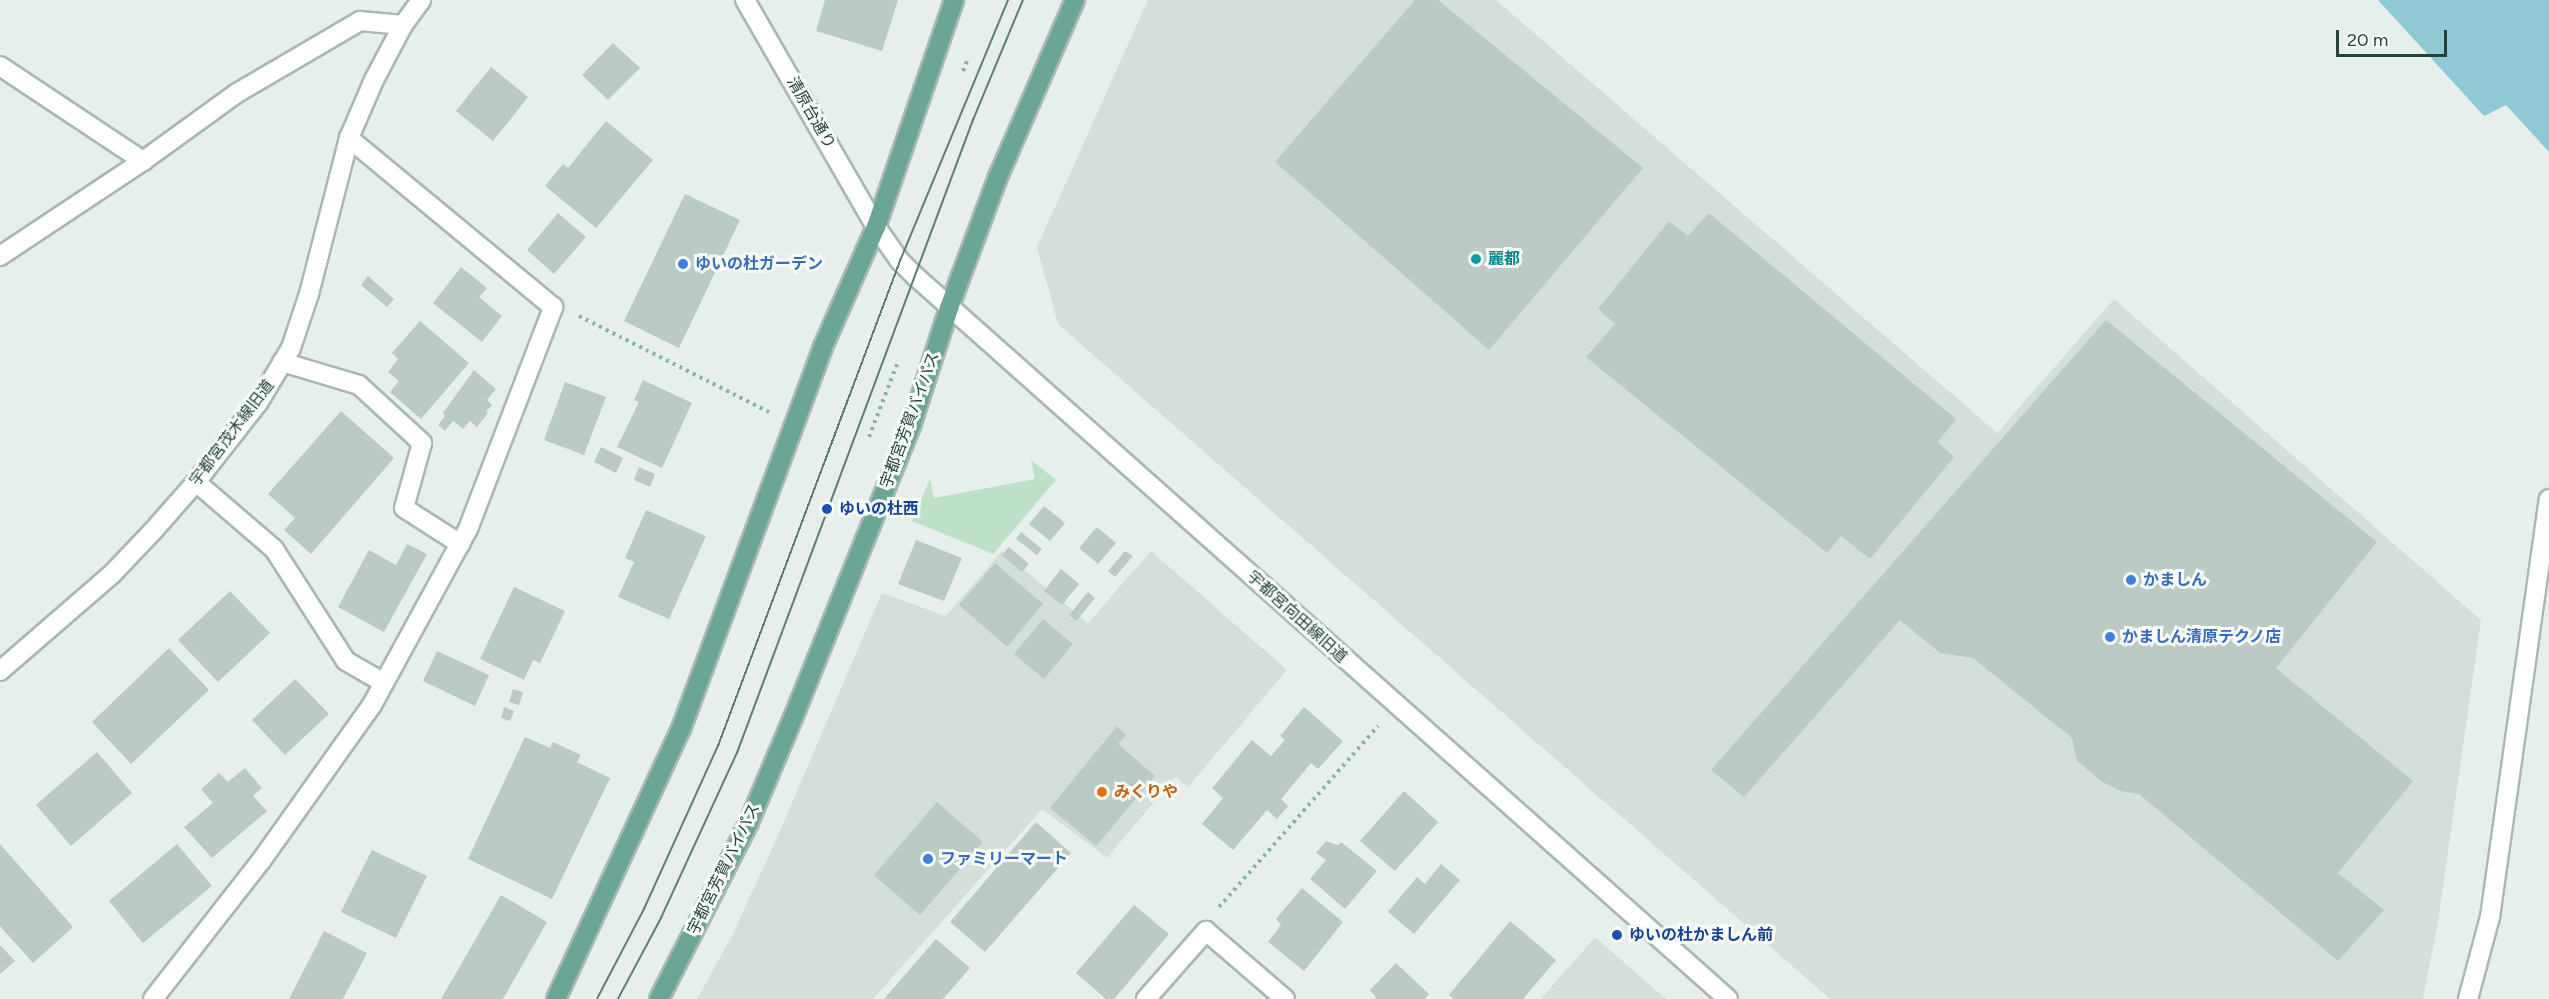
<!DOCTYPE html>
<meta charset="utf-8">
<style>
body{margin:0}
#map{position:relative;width:2549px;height:999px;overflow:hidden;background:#e6efeb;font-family:Figtree,"Noto Sans JP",sans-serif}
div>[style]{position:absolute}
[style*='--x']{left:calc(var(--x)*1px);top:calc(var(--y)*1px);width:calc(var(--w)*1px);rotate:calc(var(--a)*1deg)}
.built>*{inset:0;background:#d4dfda}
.green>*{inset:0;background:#bfe0c8}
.water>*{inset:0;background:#8ec9d4}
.building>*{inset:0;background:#bbcac4}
.path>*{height:4px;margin-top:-2px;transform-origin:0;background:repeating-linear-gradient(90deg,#86b3a5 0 3px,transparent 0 7.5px)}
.roads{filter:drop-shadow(2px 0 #a8b8b2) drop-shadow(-2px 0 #a8b8b2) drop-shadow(0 2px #a8b8b2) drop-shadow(0 -2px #a8b8b2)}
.minor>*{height:18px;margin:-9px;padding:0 9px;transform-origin:9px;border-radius:9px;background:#fff}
.major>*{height:18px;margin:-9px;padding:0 9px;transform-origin:9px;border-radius:9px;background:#6aa596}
.tram>*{height:1.5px;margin:-0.75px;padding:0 0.75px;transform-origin:0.75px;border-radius:0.75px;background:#5f7d75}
.dots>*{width:16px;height:16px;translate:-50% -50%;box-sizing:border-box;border:3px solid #f7fbf9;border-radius:50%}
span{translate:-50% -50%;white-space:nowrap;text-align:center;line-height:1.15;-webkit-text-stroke:6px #f7fbf9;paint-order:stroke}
.street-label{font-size:16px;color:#24423a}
.culture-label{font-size:16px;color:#0d838f;font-weight:700}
.left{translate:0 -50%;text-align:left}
.shop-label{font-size:16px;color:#366cbe;font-weight:700}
.transit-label{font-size:16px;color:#164399;font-weight:700}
.food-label{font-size:16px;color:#c56008;font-weight:700}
.scale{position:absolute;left:2336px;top:30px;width:111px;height:27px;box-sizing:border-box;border:3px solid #24423a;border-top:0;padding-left:8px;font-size:18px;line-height:21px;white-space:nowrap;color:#24423a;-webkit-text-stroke:4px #f7fbf9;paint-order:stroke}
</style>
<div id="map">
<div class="built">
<i style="clip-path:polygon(1148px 0,1496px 0,1997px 433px,2114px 299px,2481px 620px,2438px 922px,2423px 999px,1830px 999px,1058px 324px,1037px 247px)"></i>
<i style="clip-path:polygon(1002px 551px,1088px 623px,1151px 551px,1287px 670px,1188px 787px,1175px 777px,1107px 858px,1042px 809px,873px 999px,697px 999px,732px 936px,780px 831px,882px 593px,946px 616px)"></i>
<i style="clip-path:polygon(1595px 937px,1666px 999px,1541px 999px)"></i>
</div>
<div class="green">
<i style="clip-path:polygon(1031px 460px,1056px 480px,993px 554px,912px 521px,930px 479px,934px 498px,1035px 479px)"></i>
</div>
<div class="water">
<i style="clip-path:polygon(2378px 0,2549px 0,2549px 152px,2506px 105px,2484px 116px)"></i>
</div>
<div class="building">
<i style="clip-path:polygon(825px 0,898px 0,882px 51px,816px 31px)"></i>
<i style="clip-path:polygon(1415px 0,1438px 0,1643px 168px,1489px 350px,1275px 162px)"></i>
<i style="clip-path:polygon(613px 43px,640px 68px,608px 100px,582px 75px)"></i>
<i style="clip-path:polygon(491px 67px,528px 97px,493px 141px,456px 111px)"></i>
<i style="clip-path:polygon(606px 121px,653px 160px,596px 228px,545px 186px,563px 164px,568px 168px)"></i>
<i style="clip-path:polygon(685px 194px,740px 220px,679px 348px,624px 321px)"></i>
<i style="clip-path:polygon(558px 213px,586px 237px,554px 274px,527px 250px)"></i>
<i style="clip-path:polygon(1709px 213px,1956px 419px,1938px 442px,1954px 457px,1870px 559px,1841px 536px,1827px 553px,1586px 357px,1615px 324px,1598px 309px,1669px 221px,1688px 236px)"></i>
<i style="clip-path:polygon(461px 267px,487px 288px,479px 297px,502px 316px,482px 342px,433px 303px)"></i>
<i style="clip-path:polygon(368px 276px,394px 299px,387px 307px,361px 285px)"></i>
<i style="clip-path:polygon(2106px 320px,2377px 542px,2276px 668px,2413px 781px,2338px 873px,2384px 910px,2338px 961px,2139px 794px,2120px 791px,2101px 781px,2077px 761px,2072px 738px,1973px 658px,1940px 653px,1900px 620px,1744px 797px,1711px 770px)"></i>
<i style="clip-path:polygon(420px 321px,469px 363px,421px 419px,390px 392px,399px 381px,388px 372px,398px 359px,392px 353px)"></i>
<i style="clip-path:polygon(474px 370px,496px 389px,487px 400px,492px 405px,486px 412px,488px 413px,477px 427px,470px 421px,463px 429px,453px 421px,445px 431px,438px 425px,445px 416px,443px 413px)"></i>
<i style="clip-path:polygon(643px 380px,692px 403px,662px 468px,617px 447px,639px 402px,634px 400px)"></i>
<i style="clip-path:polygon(565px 382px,606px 397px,584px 455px,544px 440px)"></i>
<i style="clip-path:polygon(341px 411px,394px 458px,311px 554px,284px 530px,295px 518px,268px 494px)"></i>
<i style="clip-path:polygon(601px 447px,623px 458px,616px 473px,594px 462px)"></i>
<i style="clip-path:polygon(639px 467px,655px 474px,650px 487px,634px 480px)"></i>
<i style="clip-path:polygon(1044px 506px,1065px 523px,1050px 541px,1029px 524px)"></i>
<i style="clip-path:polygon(646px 510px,706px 536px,669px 619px,618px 597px,634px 562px,625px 558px)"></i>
<i style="clip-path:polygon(1097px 527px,1116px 543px,1098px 564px,1079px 548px)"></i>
<i style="clip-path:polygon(1021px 532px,1042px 549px,1037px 555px,1016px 539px)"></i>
<i style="clip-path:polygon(916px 540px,962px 558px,944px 601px,898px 584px)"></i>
<i style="clip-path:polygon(407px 544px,427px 554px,384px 632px,338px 607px,369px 550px,396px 565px)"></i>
<i style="clip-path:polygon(1009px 547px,1029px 564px,1022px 572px,1002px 555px)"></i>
<i style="clip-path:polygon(1125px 551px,1133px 556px,1115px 577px,1108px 571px)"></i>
<i style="clip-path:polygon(995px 563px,1043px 604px,1007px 647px,959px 605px)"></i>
<i style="clip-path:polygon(1061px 569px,1079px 584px,1062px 605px,1044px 591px)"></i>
<i style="clip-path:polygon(514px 587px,565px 611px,540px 663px,533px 660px,524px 680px,480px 659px)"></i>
<i style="clip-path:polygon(230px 591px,270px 633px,218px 682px,178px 640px)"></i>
<i style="clip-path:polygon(1088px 592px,1095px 598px,1076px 621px,1069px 615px)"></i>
<i style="clip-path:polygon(1043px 619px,1073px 644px,1044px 679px,1014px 654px)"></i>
<i style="clip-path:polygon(169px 648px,209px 690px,131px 764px,92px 722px)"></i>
<i style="clip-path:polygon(437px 651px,489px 675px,475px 706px,423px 681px)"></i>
<i style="clip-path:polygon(295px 679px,329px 714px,285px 755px,252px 720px)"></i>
<i style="clip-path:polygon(513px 689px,523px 692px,519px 705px,509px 702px)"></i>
<i style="clip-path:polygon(504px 707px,514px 711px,510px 721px,501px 718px)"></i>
<i style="clip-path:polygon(1304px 707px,1343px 741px,1318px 769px,1311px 763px,1281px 799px,1288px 806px,1277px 819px,1267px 810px,1233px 850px,1202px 824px,1223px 798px,1212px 788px,1252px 740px,1271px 756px,1285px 740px,1280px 736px)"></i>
<i style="clip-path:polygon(1117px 726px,1126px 735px,1118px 744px,1155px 776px,1096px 846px,1050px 808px)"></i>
<i style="clip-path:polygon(525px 737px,550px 748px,553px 742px,581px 755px,577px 762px,610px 778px,552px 899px,468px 859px)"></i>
<i style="clip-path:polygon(97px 752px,132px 793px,71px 846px,36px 805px)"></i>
<i style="clip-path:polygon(245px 768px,262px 788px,253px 796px,267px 811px,212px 858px,184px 827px,213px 803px,201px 789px,219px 773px,228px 782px)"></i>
<i style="clip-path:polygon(1404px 791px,1438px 822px,1395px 871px,1360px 841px)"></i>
<i style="clip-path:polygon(937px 802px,983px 842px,920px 915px,874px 875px)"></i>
<i style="clip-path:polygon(1036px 822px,1071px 853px,985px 952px,950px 922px)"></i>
<i style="clip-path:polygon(1326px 841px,1338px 845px,1341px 842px,1377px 871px,1345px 909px,1310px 879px,1326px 860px,1316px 853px)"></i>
<i style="clip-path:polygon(0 844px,73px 927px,33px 963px,0 926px)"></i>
<i style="clip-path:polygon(177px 844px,212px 886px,143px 943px,109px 901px)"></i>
<i style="clip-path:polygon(372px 850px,427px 876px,396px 938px,341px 912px)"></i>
<i style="clip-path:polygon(1441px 864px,1460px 880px,1414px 934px,1388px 912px,1417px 877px,1425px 884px)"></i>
<i style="clip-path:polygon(1302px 888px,1343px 922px,1304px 971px,1268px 942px,1281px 925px,1276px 919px)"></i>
<i style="clip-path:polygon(501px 895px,547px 922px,503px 999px,441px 999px)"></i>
<i style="clip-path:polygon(1134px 905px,1169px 934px,1114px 999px,1106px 999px,1076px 973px)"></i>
<i style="clip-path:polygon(1510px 921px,1556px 960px,1523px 999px,1454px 999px,1449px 995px)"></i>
<i style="clip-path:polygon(324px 931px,367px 953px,343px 999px,289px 999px)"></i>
<i style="clip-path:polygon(936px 939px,970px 968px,943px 999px,884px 999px)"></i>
<i style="clip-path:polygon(0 945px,15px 961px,0 974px)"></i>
<i style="clip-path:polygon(1396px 963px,1429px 994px,1425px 999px,1375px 999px,1376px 997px,1370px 990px)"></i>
</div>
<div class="path">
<i style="--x:963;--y:71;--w:11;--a:-68"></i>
<i style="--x:579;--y:316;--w:213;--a:26.8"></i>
<i style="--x:869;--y:437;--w:78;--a:-69"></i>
<i style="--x:1219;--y:907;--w:241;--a:-48.7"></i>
</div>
<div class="roads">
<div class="minor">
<i style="--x:745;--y:0;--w:262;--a:60"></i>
<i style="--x:876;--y:227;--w:42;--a:54.8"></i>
<i style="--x:900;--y:261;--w:21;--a:45"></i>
<i style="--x:915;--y:276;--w:1088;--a:41.65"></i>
<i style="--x:0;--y:66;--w:172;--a:33.6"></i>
<i style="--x:0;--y:256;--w:172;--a:-33.6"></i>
<i style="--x:143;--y:161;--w:116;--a:-35.9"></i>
<i style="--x:237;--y:93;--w:143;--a:-30.3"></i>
<i style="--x:360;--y:21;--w:43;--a:5.3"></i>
<i style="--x:282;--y:362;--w:80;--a:16.6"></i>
<i style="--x:359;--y:385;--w:86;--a:42.6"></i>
<i style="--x:422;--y:443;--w:67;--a:105.5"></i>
<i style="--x:404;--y:508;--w:67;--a:32.7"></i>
<i style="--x:196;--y:482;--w:103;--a:40.7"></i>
<i style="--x:274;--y:549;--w:133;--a:57.3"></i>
<i style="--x:346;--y:661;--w:44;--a:30.1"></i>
<i style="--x:0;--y:671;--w:148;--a:-40.9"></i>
<i style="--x:112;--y:574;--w:59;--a:-46.4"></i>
<i style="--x:153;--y:531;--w:65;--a:-48.7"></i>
<i style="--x:196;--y:482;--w:100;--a:-51.9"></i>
<i style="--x:258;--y:403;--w:64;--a:-59"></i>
<i style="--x:291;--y:348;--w:57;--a:-71.6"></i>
<i style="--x:309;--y:294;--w:161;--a:-75.6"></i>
<i style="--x:349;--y:138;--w:63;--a:-66.7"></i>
<i style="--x:374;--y:80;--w:62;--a:-62.2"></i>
<i style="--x:403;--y:25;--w:31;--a:-54"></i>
<i style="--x:153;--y:999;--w:175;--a:-52"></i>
<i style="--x:261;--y:861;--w:191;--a:-54.6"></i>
<i style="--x:372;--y:705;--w:200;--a:-61.4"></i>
<i style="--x:468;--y:529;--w:238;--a:-69"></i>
<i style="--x:553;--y:307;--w:265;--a:-140.4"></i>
<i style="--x:1146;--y:999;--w:91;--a:-48.6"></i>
<i style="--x:1206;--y:931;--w:104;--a:40.7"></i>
<i style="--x:2468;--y:999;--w:85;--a:-75"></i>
<i style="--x:2490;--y:917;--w:422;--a:-82"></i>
</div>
<div class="major">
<i style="--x:556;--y:999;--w:298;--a:-65.2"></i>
<i style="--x:681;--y:729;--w:408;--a:-69.6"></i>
<i style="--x:823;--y:347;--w:131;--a:-66.2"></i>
<i style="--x:876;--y:227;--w:240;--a:-71"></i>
<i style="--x:659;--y:999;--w:199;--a:-63"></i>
<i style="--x:749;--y:822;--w:113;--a:-67.1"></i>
<i style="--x:793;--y:718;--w:315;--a:-68"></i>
<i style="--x:911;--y:426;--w:124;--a:-72.1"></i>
<i style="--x:949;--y:308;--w:140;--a:-69.5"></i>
<i style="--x:998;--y:177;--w:193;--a:-66.5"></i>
</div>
</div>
<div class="tram">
<i style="--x:597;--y:999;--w:102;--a:-62.4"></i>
<i style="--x:644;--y:909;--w:179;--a:-65.6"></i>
<i style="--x:718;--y:746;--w:518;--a:-69.43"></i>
<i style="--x:900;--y:261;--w:282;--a:-67.5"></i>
<i style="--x:618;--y:999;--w:92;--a:-62"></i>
<i style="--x:661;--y:918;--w:182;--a:-65.3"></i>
<i style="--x:737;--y:753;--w:676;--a:-69.55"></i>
<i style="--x:973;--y:120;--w:130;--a:-67.4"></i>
</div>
<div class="dots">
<i style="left:1476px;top:259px;background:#0f9aa8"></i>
<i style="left:683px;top:264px;background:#3f7fe0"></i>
<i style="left:827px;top:509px;background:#1a4fb4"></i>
<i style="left:2131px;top:580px;background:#3f7fe0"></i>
<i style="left:2110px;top:637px;background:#3f7fe0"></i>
<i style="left:1102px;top:792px;background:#e8710a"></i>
<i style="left:928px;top:859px;background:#3f7fe0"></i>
<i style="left:1617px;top:935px;background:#1a4fb4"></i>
</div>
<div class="street-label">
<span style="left:811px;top:113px;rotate:60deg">清原台通り</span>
<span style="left:910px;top:420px;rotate:-70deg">宇都宮芳賀バイパス</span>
<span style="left:232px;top:433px;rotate:-53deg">宇都宮茂木線旧道</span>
<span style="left:1297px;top:617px;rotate:42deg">宇都宮向田線旧道</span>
<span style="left:724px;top:869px;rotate:-64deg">宇都宮芳賀バイパス</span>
</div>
<div class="culture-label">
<span class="left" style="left:1488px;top:259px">麗都</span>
</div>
<div class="shop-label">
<span class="left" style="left:695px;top:264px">ゆいの杜ガーデン</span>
<span class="left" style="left:2143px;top:580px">かましん</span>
<span class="left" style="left:2122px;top:637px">かましん清原テクノ店</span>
<span class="left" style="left:940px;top:859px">ファミリーマート</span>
</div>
<div class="transit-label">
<span class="left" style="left:839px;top:509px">ゆいの杜西</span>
<span class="left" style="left:1629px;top:935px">ゆいの杜かましん前</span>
</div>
<div class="food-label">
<span class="left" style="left:1114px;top:792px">みくりや</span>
</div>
<div class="scale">20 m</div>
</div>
